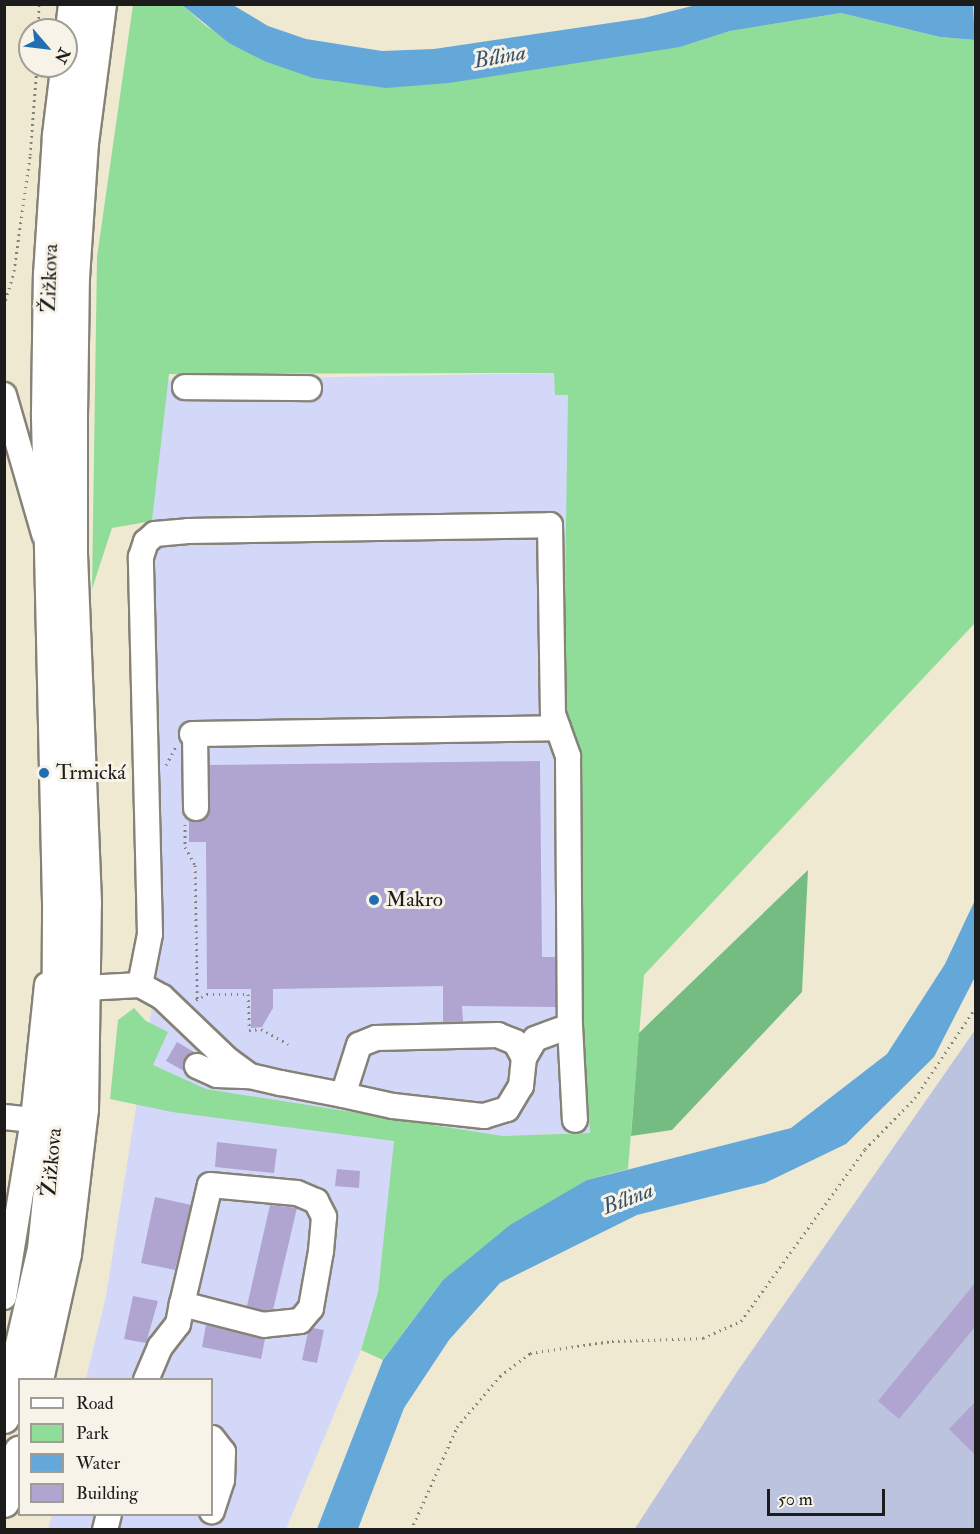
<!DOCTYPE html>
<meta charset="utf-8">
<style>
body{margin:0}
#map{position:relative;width:980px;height:1534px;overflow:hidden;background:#f0e9d2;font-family:"IM FELL Double Pica",serif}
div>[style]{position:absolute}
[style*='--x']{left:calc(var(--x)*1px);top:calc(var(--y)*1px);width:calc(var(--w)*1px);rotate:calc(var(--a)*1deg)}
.built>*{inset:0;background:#d3d8f9}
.industrial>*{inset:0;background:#bcc3de}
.green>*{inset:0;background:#90dc99}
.forest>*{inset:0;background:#74bc81}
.water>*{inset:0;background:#64a7d9}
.building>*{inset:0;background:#afa5d0}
.path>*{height:3px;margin-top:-1.5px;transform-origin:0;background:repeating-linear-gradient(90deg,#868277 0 1.5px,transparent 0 6px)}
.roads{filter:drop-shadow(2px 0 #868277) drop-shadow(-2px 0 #868277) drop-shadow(0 2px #868277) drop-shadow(0 -2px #868277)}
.minor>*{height:24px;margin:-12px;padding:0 12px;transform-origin:12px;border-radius:12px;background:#fff}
.major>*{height:30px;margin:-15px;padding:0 15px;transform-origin:15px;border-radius:15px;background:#fff}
.dots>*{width:16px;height:16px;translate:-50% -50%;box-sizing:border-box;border:3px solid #f7f3e8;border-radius:50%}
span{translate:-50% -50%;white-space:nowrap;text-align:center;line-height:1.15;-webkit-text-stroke:6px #f7f3e8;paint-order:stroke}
.street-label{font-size:21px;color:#1c1c1c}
.poi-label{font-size:21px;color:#1c1c1c}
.left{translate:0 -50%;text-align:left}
.water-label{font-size:22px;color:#395468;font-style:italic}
.frame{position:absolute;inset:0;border:6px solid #1c1c1c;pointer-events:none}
.legend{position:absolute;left:18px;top:1378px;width:195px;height:138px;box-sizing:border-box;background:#f7f3e8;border:2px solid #9f9d96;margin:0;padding:8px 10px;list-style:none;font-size:18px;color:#1c1c1c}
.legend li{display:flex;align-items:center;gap:12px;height:30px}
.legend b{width:30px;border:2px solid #9f9d96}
.north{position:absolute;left:18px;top:18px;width:60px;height:60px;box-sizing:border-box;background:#f7f3e8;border:2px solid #9f9d96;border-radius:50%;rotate:118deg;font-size:16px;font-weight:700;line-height:24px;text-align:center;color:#1c1c1c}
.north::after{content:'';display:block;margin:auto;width:21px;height:27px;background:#1f6fb2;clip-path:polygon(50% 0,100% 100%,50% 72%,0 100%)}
.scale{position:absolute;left:767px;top:1489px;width:118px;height:27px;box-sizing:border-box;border:3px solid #1c1c1c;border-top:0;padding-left:8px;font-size:18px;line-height:21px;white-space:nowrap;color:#1c1c1c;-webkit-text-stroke:4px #f7f3e8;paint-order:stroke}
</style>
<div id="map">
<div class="built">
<i style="clip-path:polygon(555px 373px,568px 395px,590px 1133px,503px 1136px,397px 1119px,378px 1292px,361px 1350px,286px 1529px,48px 1530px,52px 1515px,212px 1514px,212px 1380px,86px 1379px,106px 1296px,159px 963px,152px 521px,167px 380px)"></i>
</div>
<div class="industrial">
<i style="clip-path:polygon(975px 1030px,975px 1529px,634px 1530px,737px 1372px)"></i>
</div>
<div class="green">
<i style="clip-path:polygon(133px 5px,182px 5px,206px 26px,264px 61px,680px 47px,730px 31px,841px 13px,940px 37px,975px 40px,975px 623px,644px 975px,628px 1169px,587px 1180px,443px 1280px,383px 1360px,361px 1350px,378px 1292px,394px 1141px,172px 1112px,110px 1099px,118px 1020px,134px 1008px,146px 1021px,168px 1032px,153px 1065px,206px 1089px,503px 1136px,590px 1133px,563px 721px,568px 395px,555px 395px,554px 373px,169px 374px,152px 521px,112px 528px,92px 589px,97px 257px)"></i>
</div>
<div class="forest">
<i style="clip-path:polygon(808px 870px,802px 992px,672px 1130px,631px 1136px,639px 1033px)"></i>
</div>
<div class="water">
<i style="clip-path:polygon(696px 5px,973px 5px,975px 40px,940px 37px,841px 13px,730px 31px,680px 47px,449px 83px,386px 88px,313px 78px,264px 61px,229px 43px,182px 5px,233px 5px,268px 26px,306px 39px,382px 51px,434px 49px,644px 18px)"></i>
<i style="clip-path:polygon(975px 900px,975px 977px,934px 1057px,846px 1144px,765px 1183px,637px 1215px,500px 1283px,449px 1340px,404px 1408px,358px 1529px,317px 1529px,383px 1360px,443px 1280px,510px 1225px,587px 1180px,791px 1128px,887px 1054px,945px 964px)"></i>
</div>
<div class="building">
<i style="clip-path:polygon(540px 761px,542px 957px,555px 957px,556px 1007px,462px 1006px,463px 1022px,443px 1022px,443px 986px,273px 989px,273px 1008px,262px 1027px,251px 1028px,251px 989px,207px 989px,206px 842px,189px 842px,189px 820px,203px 820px,209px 814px,210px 765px)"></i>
<i style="clip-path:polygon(177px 1042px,194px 1052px,184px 1060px,184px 1071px,166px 1061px)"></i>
<i style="clip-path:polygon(217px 1142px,277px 1149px,274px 1173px,215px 1167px)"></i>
<i style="clip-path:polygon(337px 1169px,360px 1171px,359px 1188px,335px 1186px)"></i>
<i style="clip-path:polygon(155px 1197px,191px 1205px,175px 1270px,141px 1263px)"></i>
<i style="clip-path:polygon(270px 1205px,297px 1208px,273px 1310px,265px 1311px,247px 1306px)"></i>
<i style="clip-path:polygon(975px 1283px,975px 1327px,899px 1419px,878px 1401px)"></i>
<i style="clip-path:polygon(133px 1296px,158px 1301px,146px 1343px,124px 1339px)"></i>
<i style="clip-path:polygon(206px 1325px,265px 1339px,261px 1359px,202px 1347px)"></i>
<i style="clip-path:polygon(313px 1328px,324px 1330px,317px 1363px,302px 1360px,308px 1332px)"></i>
<i style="clip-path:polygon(975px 1402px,975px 1455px,949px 1429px)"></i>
</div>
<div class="path">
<i style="--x:38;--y:30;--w:26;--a:-88"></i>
<i style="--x:4;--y:306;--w:36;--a:-74"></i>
<i style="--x:14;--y:271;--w:117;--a:-82.1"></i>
<i style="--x:30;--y:155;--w:89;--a:-85.5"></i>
<i style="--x:166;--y:765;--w:21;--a:-62"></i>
<i style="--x:185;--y:824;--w:23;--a:90"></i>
<i style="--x:185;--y:847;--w:21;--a:61"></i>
<i style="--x:195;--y:865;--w:134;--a:89.1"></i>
<i style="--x:196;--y:1000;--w:13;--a:-29"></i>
<i style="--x:207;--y:994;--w:41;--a:0"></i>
<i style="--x:248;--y:994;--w:36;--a:88"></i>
<i style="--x:249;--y:1030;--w:12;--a:-5"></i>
<i style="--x:261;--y:1029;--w:31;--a:29"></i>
<i style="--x:411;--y:1530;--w:113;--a:-65.9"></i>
<i style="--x:457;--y:1427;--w:67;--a:-49.9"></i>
<i style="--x:500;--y:1376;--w:38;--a:-37"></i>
<i style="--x:530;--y:1353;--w:83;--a:-8.3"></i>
<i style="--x:612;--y:1341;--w:91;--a:-1.9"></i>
<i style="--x:703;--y:1338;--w:42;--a:-24.1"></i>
<i style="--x:741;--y:1321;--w:212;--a:-54.2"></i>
<i style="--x:865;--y:1149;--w:71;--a:-45.6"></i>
<i style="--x:915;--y:1098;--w:110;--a:-56.2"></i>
</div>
<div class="roads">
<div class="minor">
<i style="--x:185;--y:387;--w:124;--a:0.5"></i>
<i style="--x:4;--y:395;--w:145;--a:73.9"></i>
<i style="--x:192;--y:734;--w:366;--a:-0.9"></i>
<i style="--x:195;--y:734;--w:74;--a:89.2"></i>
<i style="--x:140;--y:985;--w:25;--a:29"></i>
<i style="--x:162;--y:997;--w:91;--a:43.7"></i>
<i style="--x:228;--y:1060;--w:27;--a:36"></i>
<i style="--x:250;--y:1076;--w:32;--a:13"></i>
<i style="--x:281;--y:1083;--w:63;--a:11"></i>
<i style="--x:343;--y:1095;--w:51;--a:12.4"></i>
<i style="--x:393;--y:1106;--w:92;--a:6.3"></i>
<i style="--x:484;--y:1116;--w:24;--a:-17"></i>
<i style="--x:507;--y:1109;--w:27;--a:-59"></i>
<i style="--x:521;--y:1086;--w:28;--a:-84"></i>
<i style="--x:524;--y:1058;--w:18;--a:-119"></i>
<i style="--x:515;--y:1042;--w:18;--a:-158"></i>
<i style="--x:498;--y:1035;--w:122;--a:178.6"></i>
<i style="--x:376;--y:1038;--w:18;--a:158"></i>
<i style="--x:359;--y:1045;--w:52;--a:107.7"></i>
<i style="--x:67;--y:989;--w:73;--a:-3.1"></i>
<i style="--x:140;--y:985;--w:52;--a:-78.9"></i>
<i style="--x:150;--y:934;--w:377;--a:-91.4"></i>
<i style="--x:141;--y:557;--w:16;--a:-72"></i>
<i style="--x:146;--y:542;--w:12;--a:-42"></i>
<i style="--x:155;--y:534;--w:33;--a:-5"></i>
<i style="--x:188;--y:531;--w:362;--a:-0.9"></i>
<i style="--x:550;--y:525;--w:189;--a:89.1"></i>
<i style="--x:553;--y:714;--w:45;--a:70.3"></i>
<i style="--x:568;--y:756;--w:270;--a:89.6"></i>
<i style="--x:570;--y:1026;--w:37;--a:160"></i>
<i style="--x:535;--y:1039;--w:22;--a:120"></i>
<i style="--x:570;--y:1026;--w:94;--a:87"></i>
<i style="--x:197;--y:1066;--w:22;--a:24"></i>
<i style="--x:217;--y:1075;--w:33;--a:2"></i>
<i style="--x:4;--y:1117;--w:29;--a:6"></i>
<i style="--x:4;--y:1297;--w:179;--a:-80.7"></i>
<i style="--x:33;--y:1120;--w:136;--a:-84.1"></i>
<i style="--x:146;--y:1380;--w:36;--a:-67"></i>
<i style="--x:160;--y:1347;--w:29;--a:-52"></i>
<i style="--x:178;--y:1324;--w:20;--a:-79"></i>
<i style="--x:182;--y:1304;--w:122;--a:-76.8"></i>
<i style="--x:210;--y:1185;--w:87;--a:5.3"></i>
<i style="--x:297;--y:1193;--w:21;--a:23"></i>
<i style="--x:316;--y:1201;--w:18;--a:63"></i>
<i style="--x:324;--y:1217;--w:34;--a:95"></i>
<i style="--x:321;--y:1251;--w:58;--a:100"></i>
<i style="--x:311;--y:1308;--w:17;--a:130"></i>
<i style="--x:300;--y:1321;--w:36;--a:174"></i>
<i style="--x:264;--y:1325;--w:85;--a:-165.6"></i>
<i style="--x:212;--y:1438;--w:18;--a:52"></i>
<i style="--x:223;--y:1452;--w:28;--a:92"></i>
<i style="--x:222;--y:1480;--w:33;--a:108"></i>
<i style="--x:105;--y:1530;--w:16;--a:-76"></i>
</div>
<div class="major">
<i style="--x:38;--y:1380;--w:129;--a:-77.5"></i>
<i style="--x:66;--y:1254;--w:146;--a:-83.3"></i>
<i style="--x:83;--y:1109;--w:206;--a:-89.2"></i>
<i style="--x:86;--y:903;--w:349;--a:-92.3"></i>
<i style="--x:72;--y:554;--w:138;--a:-90"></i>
<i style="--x:72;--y:416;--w:138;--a:-89.2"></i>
<i style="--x:74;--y:278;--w:135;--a:-86.2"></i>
<i style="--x:83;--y:143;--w:140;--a:-82.6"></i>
<i style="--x:4;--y:1418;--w:173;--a:-77"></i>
<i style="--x:43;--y:1249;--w:140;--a:-84.2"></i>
<i style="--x:57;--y:1110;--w:208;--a:-89.7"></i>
<i style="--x:58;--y:902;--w:489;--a:-91.3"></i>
<i style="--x:47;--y:413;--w:138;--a:-89.2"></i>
<i style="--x:49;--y:275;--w:140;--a:-86.3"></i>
<i style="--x:58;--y:135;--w:132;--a:-83"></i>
<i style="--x:4;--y:1502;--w:53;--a:-72.6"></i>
</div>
</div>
<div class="dots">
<i style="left:44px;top:773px;background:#1f6fb2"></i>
<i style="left:374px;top:900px;background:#1f6fb2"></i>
</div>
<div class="street-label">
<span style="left:50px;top:278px;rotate:-88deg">Žižkova</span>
<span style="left:52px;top:1162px;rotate:-85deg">Žižkova</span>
</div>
<div class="poi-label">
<span class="left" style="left:56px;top:773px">Trmická</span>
<span class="left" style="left:386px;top:900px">Makro</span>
</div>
<div class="water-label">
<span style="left:500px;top:57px;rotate:-10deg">Bílina</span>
<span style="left:628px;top:1199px;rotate:-21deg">Bílina</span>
</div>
<div class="frame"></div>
<ul class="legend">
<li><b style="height:8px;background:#fff"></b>Road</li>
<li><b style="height:16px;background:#90dc99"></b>Park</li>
<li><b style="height:16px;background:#64a7d9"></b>Water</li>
<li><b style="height:16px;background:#afa5d0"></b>Building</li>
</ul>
<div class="north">N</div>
<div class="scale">50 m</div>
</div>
